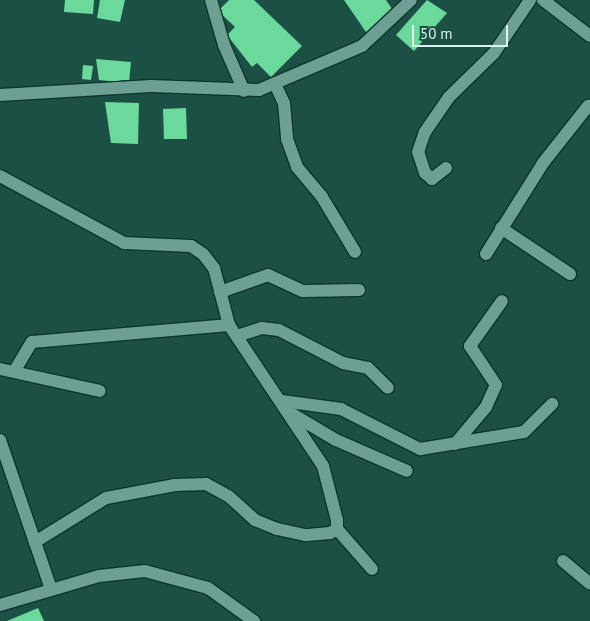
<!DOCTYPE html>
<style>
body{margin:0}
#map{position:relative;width:590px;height:621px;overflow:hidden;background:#1d5045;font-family:"PT Sans",sans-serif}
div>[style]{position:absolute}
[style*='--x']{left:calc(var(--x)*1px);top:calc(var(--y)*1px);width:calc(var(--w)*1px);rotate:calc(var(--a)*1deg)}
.building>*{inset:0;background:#6bd99b}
.roads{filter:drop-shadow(1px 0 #0c342b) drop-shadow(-1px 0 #0c342b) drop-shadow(0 1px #0c342b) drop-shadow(0 -1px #0c342b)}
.street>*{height:12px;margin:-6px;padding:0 6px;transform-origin:6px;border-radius:6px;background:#6da093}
span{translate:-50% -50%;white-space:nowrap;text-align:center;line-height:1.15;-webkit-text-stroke:5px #1d5045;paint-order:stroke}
.scale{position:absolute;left:412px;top:25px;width:96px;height:22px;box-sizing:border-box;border:2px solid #daf4ed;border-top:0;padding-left:6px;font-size:15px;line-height:18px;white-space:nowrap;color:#daf4ed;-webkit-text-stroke:4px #1d5045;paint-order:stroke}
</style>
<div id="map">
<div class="building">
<i style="clip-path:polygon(65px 0,94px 0,93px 14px,64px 12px)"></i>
<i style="clip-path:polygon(100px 0,125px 0,120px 22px,97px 18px)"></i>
<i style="clip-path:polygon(229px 0,254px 0,302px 46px,271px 77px,257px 63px,252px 67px,227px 35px,235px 27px,218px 11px)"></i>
<i style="clip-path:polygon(344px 0,386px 0,395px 13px,366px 32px)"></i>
<i style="clip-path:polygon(427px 0,447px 13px,414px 51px,396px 35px)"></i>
<i style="clip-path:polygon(96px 59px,131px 62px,129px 83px,99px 80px)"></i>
<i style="clip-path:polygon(83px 65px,93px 66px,91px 80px,82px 79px)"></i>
<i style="clip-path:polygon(105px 102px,139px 103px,138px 144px,111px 143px)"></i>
<i style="clip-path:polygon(186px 108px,187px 139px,164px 139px,163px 109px)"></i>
<i style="clip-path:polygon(38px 608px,44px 621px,7px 621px)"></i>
</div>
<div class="roads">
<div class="street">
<i style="--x:211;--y:0;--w:47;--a:73.9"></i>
<i style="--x:224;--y:45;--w:50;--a:66.5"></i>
<i style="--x:543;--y:0;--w:59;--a:37.5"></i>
<i style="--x:275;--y:84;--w:21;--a:65"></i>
<i style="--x:284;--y:103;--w:36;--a:85"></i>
<i style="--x:287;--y:139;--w:30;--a:70"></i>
<i style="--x:297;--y:167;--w:39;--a:50"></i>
<i style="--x:322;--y:197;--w:64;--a:59"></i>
<i style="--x:0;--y:95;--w:151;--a:-3.4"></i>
<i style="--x:151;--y:86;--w:108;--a:2.1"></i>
<i style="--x:259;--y:90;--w:112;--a:-23.1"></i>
<i style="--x:362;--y:46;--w:67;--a:-43.2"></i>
<i style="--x:446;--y:168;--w:18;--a:142"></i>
<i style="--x:432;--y:179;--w:9;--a:-139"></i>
<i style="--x:425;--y:173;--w:22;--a:-108"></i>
<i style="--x:418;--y:152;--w:21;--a:-71"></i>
<i style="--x:425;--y:132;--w:42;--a:-55.6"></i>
<i style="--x:449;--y:97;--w:63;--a:-44.4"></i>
<i style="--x:494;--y:53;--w:64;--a:-55.8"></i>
<i style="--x:0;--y:176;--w:141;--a:28.4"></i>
<i style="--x:124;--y:243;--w:67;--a:2.6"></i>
<i style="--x:191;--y:246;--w:14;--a:34"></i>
<i style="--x:203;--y:254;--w:18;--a:52"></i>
<i style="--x:214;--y:268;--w:59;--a:75.3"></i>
<i style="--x:229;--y:325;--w:169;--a:56.3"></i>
<i style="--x:323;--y:466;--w:56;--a:75.5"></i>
<i style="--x:337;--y:520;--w:9;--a:90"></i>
<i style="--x:337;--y:529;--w:8;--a:150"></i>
<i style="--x:330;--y:533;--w:25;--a:175"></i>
<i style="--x:305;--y:535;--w:29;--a:-168"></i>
<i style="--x:277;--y:529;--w:24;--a:-158"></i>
<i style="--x:255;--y:520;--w:36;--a:-138"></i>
<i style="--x:228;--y:496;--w:25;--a:-151"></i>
<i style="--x:206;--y:484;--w:31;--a:178"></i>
<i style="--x:175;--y:485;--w:70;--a:169.3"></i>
<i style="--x:106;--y:498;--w:84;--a:148.2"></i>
<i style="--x:501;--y:228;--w:83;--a:33.7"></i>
<i style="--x:486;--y:254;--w:107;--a:-57.9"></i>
<i style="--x:543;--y:163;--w:73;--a:-51.7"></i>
<i style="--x:220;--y:292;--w:51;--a:-19.5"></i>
<i style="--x:268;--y:275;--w:38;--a:25"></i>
<i style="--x:303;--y:291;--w:56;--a:-1"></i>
<i style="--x:237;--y:336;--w:26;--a:-18"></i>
<i style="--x:262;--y:328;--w:17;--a:7"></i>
<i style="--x:279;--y:330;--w:72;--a:27.3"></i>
<i style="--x:343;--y:363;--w:25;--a:11"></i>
<i style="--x:368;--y:368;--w:28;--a:45"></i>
<i style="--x:0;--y:369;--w:102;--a:12.4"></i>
<i style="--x:15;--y:370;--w:33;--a:-59"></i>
<i style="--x:32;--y:342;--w:198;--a:-4.9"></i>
<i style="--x:282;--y:401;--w:60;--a:7.7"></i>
<i style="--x:341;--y:409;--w:89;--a:26.9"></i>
<i style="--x:420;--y:449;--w:105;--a:-9.3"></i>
<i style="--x:524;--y:432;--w:40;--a:-45"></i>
<i style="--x:292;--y:414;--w:51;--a:30.6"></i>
<i style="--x:336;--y:440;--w:77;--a:23.6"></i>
<i style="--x:0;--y:440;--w:157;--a:71.1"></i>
<i style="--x:455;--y:444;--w:48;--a:-50"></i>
<i style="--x:486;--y:407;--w:24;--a:-66"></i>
<i style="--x:496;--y:385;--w:47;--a:-123.7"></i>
<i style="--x:470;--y:346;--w:55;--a:-54.6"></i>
<i style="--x:337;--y:529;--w:53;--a:48.8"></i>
<i style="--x:563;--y:561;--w:35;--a:40"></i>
<i style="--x:0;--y:605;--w:103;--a:-16.3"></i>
<i style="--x:99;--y:576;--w:46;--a:-6.2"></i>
<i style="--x:145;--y:571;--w:65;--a:15.1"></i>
<i style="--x:208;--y:588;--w:57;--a:35.7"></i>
</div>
</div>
<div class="scale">50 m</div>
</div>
